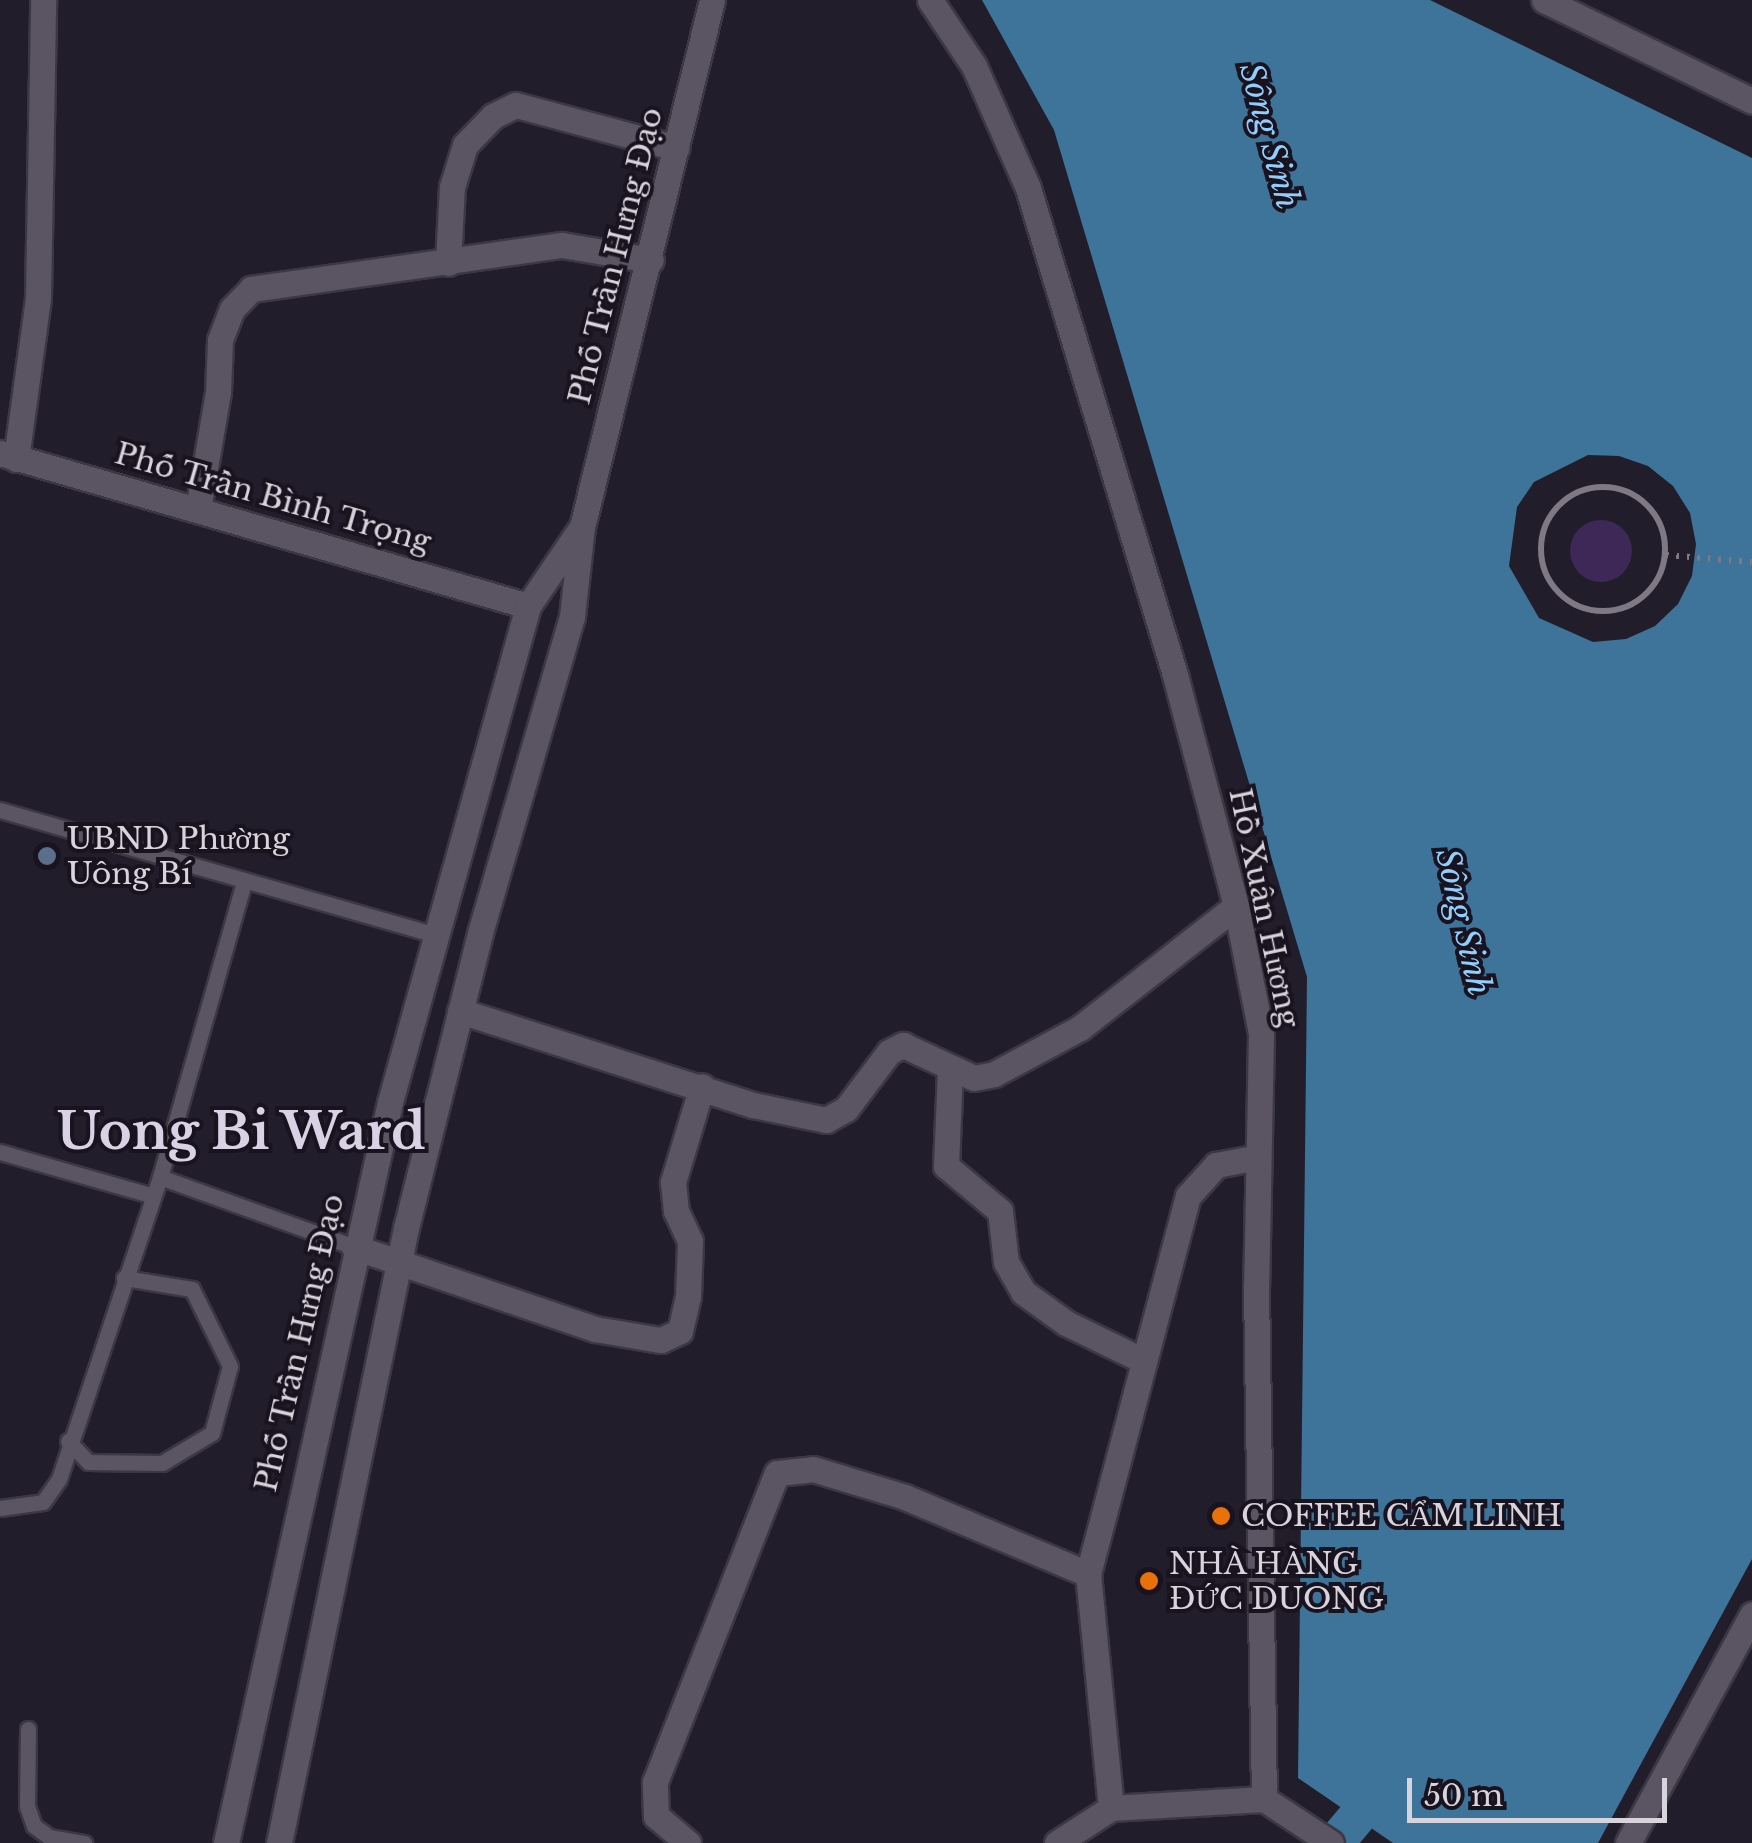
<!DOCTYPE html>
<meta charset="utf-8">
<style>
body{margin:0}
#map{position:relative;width:1752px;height:1843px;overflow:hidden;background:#221d2a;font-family:"Libre Baskerville",serif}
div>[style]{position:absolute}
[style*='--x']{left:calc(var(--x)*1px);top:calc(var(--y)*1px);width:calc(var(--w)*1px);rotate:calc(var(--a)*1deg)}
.water>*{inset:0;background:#3e739a}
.canal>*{height:38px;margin:-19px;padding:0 19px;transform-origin:19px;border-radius:19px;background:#3e739a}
.building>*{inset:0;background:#3d2857}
.round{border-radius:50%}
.path>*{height:6px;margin-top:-3px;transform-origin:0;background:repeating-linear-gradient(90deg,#7e7984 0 2.5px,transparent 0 10.5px)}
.path>.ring{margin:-3px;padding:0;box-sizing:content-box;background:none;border:6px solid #7e7984;border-radius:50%}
.roads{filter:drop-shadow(2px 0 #3c3843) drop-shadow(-2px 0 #3c3843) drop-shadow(0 2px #3c3843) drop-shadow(0 -2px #3c3843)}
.lane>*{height:15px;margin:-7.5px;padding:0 7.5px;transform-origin:7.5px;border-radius:7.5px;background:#5a5463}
.street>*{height:25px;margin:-12.5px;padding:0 12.5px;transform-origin:12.5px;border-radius:12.5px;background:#5a5463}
.secondary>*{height:25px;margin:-12.5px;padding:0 12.5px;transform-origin:12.5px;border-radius:12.5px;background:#5a5463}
.dots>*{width:28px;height:28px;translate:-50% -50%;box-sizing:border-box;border:5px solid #191320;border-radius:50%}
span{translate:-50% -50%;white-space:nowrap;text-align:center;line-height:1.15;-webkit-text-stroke:8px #191320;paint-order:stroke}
.street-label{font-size:30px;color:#d8d4dd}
.poi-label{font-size:30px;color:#d8d4dd}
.left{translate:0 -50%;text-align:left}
.water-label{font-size:32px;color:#91cefd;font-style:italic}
.town-label{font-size:50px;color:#d9d2e5;font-weight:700}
.scale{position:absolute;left:1407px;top:1778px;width:260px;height:45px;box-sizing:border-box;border:5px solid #d8d4dd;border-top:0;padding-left:12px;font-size:30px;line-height:35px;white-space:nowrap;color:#d8d4dd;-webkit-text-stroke:8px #191320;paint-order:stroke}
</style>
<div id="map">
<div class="water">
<i style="clip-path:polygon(evenodd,982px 0,1430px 0,1752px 158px,1752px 1559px,1598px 1843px,1393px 1843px,1298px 1778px,1307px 977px,1054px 130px,982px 0,1588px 455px,1619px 456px,1648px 466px,1673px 486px,1690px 513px,1696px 544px,1692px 576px,1678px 604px,1655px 626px,1626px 639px,1593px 642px,1539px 618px,1509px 566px,1517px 507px,1534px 482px,1588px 455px)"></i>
</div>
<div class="canal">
<i style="--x:1335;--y:1843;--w:33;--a:-50"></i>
</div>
<div class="building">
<i class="round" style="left:1570px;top:520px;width:62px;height:62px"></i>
</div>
<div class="path">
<i class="ring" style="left:1541px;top:487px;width:118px;height:118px"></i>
<i style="--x:1666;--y:555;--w:86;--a:4.7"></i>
</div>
<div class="roads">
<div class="lane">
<i style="--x:0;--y:810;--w:454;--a:16"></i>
<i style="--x:0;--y:1152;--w:159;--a:16"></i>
<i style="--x:160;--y:1177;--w:206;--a:19.8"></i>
<i style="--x:68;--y:1441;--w:29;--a:46"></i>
<i style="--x:88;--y:1462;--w:74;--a:0.8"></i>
<i style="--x:162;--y:1463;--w:58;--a:-31"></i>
<i style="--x:212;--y:1433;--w:69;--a:-75"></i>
<i style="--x:230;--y:1366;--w:86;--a:-116.3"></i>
<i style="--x:192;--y:1289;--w:69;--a:-170.8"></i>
<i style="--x:0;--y:1508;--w:43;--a:-7.9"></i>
<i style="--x:43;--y:1502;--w:28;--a:-55"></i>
<i style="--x:59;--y:1479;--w:318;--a:-71.5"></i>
<i style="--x:160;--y:1177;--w:306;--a:-74.1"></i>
<i style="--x:28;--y:1729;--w:77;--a:90.7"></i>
<i style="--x:27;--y:1806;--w:21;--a:71"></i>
<i style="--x:34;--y:1826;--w:19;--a:36"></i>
<i style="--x:49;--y:1837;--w:36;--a:10"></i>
</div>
<div class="street">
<i style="--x:930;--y:0;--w:79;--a:56.3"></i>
<i style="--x:974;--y:66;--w:133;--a:66.1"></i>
<i style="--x:1028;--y:188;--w:509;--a:73.2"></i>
<i style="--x:1175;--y:675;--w:239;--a:75.2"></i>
<i style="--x:1236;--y:906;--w:130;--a:78.9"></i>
<i style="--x:1261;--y:1034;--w:252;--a:91.1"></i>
<i style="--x:1256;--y:1286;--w:513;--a:89.11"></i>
<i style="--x:1544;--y:0;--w:231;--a:25.9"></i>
<i style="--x:448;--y:263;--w:76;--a:-87"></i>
<i style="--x:452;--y:187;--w:44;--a:-72.8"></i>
<i style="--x:465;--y:145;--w:40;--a:-46"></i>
<i style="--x:493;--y:116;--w:25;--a:-26"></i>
<i style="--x:516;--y:105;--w:166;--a:15"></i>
<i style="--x:0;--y:453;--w:550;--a:16.16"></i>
<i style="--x:16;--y:459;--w:162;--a:-82.2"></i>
<i style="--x:38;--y:298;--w:298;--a:-89"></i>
<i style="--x:198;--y:509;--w:119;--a:-80.3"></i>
<i style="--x:218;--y:392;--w:52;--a:-87.8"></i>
<i style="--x:220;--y:340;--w:33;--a:-69"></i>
<i style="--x:232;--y:309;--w:28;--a:-46"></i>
<i style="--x:251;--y:289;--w:314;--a:-8.1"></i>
<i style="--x:562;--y:245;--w:90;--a:9.6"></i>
<i style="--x:460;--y:1011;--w:308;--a:17.8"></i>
<i style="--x:753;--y:1105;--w:75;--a:11.6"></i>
<i style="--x:826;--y:1120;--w:23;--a:-29"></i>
<i style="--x:846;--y:1109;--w:71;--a:-53"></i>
<i style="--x:889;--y:1052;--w:16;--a:-27"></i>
<i style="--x:903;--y:1045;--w:78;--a:24.9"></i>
<i style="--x:974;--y:1078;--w:20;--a:-11"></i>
<i style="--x:994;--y:1074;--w:98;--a:-28.1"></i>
<i style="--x:1080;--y:1028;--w:198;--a:-38"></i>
<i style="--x:950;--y:1070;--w:96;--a:92.4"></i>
<i style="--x:946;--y:1166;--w:70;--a:39.8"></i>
<i style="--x:1000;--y:1211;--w:51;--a:83.3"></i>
<i style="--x:1006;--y:1262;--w:34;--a:60"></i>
<i style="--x:1023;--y:1292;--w:53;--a:35.8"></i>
<i style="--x:1066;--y:1323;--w:87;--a:26"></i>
<i style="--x:354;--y:1247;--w:255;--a:18.8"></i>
<i style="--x:595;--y:1329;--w:67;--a:9.5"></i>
<i style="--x:661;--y:1340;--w:21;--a:-25"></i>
<i style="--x:680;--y:1331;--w:36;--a:-77"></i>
<i style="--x:688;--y:1296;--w:55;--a:-87.9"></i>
<i style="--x:690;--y:1241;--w:33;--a:-115"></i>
<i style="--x:676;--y:1211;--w:29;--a:-96"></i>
<i style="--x:673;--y:1182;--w:100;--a:-73.2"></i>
<i style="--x:1264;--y:1799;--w:80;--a:33.3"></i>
<i style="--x:1111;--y:1808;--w:235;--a:-95.6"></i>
<i style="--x:1088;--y:1574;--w:391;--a:-75.2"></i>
<i style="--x:1188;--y:1196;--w:42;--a:-47.9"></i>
<i style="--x:1216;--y:1165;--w:43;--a:-10.8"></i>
<i style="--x:688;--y:1843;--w:42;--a:-139.8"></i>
<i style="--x:656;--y:1816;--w:34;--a:-92"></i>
<i style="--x:655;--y:1782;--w:332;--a:-68.5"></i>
<i style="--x:777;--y:1473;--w:36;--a:-6"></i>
<i style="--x:813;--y:1469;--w:96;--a:16.9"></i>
<i style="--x:905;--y:1497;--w:199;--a:22.8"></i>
<i style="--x:1057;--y:1843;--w:64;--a:-32.9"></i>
<i style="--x:1111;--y:1808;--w:153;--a:-3.4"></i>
<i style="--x:1628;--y:1843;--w:260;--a:-61.5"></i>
</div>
<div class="secondary">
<i style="--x:226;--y:1843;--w:759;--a:-77.52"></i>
<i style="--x:390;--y:1102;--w:515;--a:-74.45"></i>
<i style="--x:528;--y:606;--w:91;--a:-55.8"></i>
<i style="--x:279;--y:1843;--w:628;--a:-78.33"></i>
<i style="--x:406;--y:1228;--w:304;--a:-75.9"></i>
<i style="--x:480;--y:933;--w:329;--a:-73.8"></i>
<i style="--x:572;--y:617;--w:91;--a:-83.7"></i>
<i style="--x:582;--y:527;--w:543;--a:-76.14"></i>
</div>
</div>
<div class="dots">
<i style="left:47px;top:856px;background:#5c6f8a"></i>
<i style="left:1221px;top:1516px;background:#e8710a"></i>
<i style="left:1149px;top:1581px;background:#e8710a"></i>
</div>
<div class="street-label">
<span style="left:616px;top:256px;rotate:-76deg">Phố Trần Hưng Đạo</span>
<span style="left:273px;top:498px;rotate:16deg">Phố Trần Bình Trọng</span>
<span style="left:1264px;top:908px;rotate:78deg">Hồ Xuân Hương</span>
<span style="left:300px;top:1343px;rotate:-77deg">Phố Trần Hưng Đạo</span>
</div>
<div class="poi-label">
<span class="left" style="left:67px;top:856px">UBND Phường<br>Uông Bí</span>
<span class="left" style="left:1241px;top:1516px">COFFEE CẨM LINH</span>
<span class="left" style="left:1169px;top:1581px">NHÀ HÀNG<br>ĐỨC DUONG</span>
</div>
<div class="water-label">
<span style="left:1269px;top:136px;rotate:75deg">Sông Sinh</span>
<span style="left:1463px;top:922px;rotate:77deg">Sông Sinh</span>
</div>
<div class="town-label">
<span style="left:241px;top:1132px">Uong Bi Ward</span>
</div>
<div class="scale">50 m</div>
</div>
